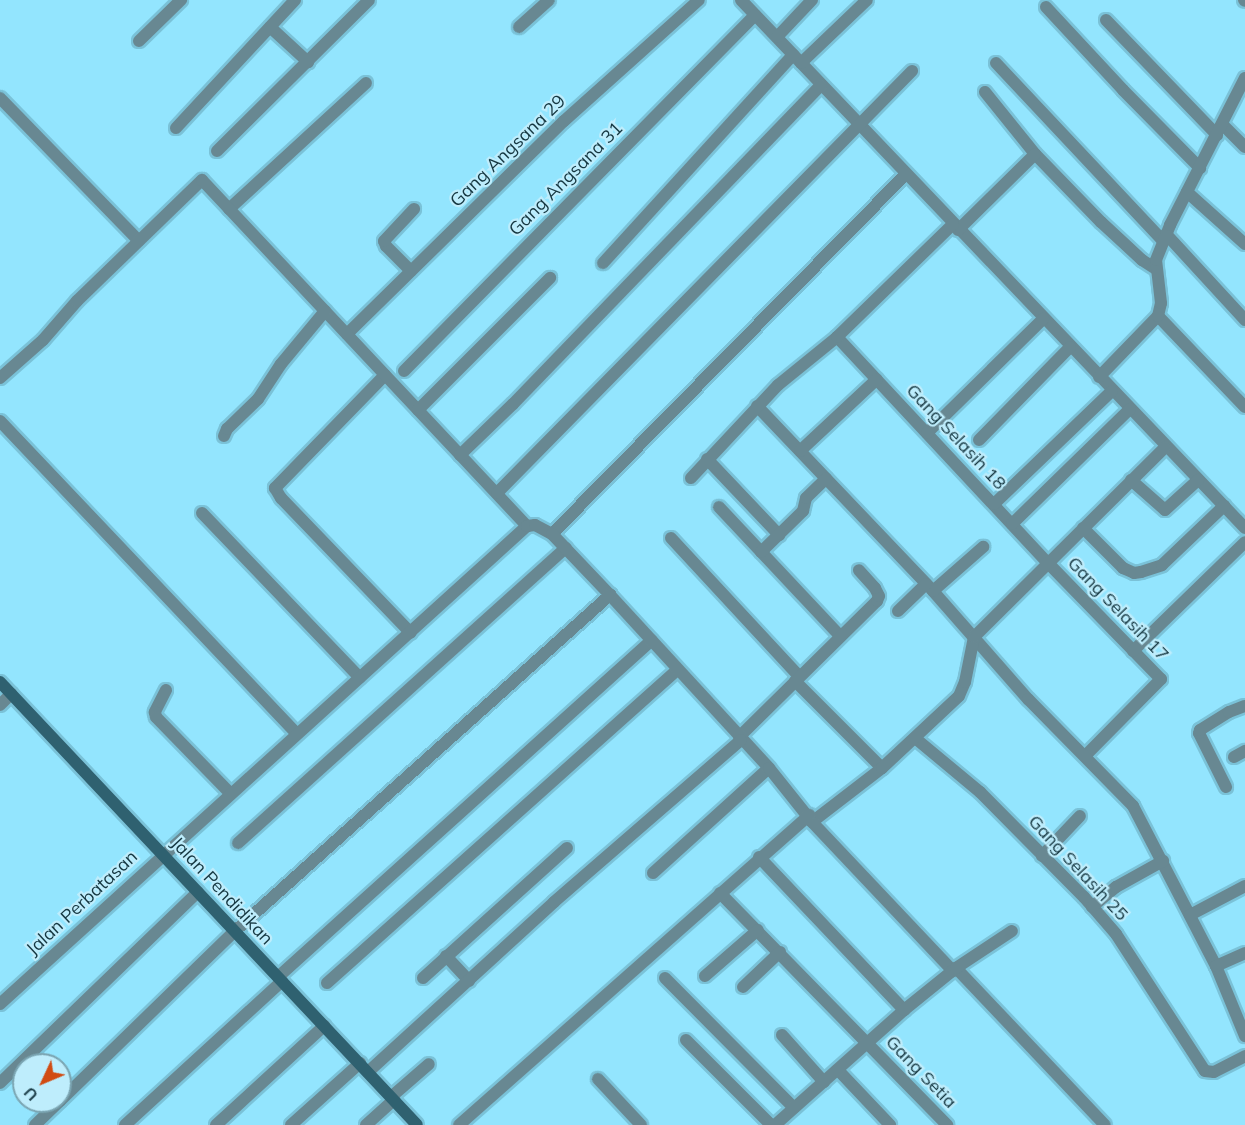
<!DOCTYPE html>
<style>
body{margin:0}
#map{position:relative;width:1245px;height:1125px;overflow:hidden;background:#93e5fe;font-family:Mulish,sans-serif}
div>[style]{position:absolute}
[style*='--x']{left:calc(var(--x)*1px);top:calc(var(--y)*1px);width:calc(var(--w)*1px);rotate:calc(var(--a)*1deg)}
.roads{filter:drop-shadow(2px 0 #7ac2d8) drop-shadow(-2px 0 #7ac2d8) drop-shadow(0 2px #7ac2d8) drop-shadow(0 -2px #7ac2d8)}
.minor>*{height:12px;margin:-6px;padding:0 6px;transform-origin:6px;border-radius:6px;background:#688892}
.secondary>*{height:12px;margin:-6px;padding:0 6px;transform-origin:6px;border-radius:6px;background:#2f6170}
span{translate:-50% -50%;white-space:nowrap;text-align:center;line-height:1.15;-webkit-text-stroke:4.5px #beedfc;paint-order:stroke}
.street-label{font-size:18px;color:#153741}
.north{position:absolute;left:12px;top:1053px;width:60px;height:60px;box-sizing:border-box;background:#beedfc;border:2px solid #7aa4b1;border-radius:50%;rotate:226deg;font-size:16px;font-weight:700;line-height:24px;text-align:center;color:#153741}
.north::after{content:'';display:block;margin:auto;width:21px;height:27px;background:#d14b12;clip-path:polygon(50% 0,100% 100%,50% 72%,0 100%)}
</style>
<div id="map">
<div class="roads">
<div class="minor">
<i style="--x:741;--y:0;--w:730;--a:46.33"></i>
<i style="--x:1244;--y:0;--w:1;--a:45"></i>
<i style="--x:1046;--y:7;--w:113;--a:47.1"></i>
<i style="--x:1123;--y:90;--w:110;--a:45.4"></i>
<i style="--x:1106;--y:20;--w:160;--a:46"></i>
<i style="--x:270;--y:27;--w:52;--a:42.6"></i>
<i style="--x:519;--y:27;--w:40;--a:-42"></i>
<i style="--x:777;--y:37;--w:51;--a:-46.6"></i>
<i style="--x:139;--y:41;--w:59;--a:-44.3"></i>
<i style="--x:801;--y:63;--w:91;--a:-43.7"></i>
<i style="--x:996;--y:63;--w:244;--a:46.8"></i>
<i style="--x:985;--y:92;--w:80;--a:51.1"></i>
<i style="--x:1035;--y:154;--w:95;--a:45.9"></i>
<i style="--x:1101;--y:222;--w:56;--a:42.8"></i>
<i style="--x:1142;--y:260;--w:17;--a:33"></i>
<i style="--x:0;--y:98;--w:199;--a:45.8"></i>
<i style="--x:1223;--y:125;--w:31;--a:45"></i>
<i style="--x:176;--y:128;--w:175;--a:-47.1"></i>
<i style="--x:217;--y:151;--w:214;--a:-44.8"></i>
<i style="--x:1187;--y:192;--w:78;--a:41.9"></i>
<i style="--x:229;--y:209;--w:186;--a:-42.6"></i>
<i style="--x:958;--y:230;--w:108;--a:-44.6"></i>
<i style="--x:1166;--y:234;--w:117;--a:47.4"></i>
<i style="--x:603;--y:263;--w:282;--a:-47.6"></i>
<i style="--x:411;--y:271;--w:35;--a:-135"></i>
<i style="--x:386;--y:246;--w:5;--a:-112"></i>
<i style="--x:384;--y:241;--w:44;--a:-46.8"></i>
<i style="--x:1158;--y:316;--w:126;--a:46.3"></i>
<i style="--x:347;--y:334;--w:304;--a:-44.5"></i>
<i style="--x:564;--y:121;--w:181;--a:-41.9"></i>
<i style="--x:837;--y:337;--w:309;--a:47"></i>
<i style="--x:1048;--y:563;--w:162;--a:45.8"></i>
<i style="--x:1161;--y:679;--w:108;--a:134.6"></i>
<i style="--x:404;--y:371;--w:500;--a:-45.4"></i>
<i style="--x:385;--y:375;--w:158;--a:134.2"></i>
<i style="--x:275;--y:488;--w:12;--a:59"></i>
<i style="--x:281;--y:498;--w:187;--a:46.1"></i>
<i style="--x:1099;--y:377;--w:85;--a:-46"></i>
<i style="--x:1158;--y:316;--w:13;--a:-77"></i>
<i style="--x:1161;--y:303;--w:43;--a:-96.6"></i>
<i style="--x:1156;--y:260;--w:38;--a:-68"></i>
<i style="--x:1170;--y:225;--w:165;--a:-63"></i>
<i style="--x:0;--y:378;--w:57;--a:-41.5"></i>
<i style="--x:43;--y:340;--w:52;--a:-48.9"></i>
<i style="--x:77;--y:301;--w:174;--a:-44.1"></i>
<i style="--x:202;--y:180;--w:475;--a:46.8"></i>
<i style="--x:757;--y:406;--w:255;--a:46.4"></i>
<i style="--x:933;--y:591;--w:144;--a:48.7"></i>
<i style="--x:1028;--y:699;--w:150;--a:45.5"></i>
<i style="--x:1133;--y:806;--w:180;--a:62.6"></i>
<i style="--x:1216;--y:966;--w:76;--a:67.5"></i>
<i style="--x:418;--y:410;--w:187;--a:-45"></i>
<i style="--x:0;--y:421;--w:431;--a:46.5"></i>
<i style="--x:927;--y:433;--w:163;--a:-44.5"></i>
<i style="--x:224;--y:436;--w:8;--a:-67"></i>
<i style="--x:227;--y:429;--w:43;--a:-44.1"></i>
<i style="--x:258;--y:399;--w:42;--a:-56.7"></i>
<i style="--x:281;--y:364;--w:69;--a:-50.3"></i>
<i style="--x:979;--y:440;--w:130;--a:-45.6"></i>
<i style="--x:800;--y:451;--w:105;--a:-43.1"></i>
<i style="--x:460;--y:455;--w:74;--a:-43.9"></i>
<i style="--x:513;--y:404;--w:443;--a:-46"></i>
<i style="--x:707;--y:459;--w:105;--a:46.5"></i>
<i style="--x:691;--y:478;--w:127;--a:-46.9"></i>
<i style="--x:778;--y:385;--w:76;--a:-39.1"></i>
<i style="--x:837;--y:337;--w:162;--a:-44.2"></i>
<i style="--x:1131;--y:480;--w:45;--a:41.4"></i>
<i style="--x:1165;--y:510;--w:45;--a:-42.3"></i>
<i style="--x:497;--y:493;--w:592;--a:-45.48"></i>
<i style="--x:994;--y:504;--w:163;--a:-43.8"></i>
<i style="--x:719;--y:507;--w:177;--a:46.8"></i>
<i style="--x:202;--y:513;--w:228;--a:46.2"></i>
<i style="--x:1012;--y:524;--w:165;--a:-44.3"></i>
<i style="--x:1083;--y:528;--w:57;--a:45"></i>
<i style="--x:1123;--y:568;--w:12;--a:24"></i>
<i style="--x:1134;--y:573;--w:7;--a:-8"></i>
<i style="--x:1141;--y:572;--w:22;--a:-18"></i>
<i style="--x:1162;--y:565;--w:86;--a:-43.6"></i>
<i style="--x:552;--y:534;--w:505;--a:-45.48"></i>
<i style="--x:671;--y:538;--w:188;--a:47.2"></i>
<i style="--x:761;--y:552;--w:59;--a:-44.3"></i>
<i style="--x:803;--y:511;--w:13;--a:-77"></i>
<i style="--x:806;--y:498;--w:28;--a:-44"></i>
<i style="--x:933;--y:591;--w:67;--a:-41.3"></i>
<i style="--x:898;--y:611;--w:39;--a:-44"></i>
<i style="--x:1133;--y:651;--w:156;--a:-44.2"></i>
<i style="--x:795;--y:681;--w:123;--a:45"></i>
<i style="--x:166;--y:690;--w:25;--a:117"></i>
<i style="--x:155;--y:712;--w:5;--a:79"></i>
<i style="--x:156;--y:717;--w:106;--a:45.8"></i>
<i style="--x:0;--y:705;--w:16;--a:-45"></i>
<i style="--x:739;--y:737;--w:194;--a:-44.6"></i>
<i style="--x:877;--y:601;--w:5;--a:-68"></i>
<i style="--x:879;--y:596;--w:9;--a:-117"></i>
<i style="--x:875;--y:588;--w:24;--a:-132"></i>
<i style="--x:915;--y:738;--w:85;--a:39.7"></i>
<i style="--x:980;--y:792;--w:148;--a:45.3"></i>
<i style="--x:1084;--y:897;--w:49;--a:49.1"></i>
<i style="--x:1116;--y:934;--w:163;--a:57"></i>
<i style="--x:1205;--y:1071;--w:9;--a:6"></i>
<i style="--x:1214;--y:1072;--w:35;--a:-27"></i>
<i style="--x:1234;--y:757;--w:13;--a:-29"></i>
<i style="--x:1226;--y:787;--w:60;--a:-116.6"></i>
<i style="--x:1199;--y:733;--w:3;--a:-72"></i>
<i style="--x:1200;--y:730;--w:34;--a:-32"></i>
<i style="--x:1229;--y:712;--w:17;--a:-21"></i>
<i style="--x:812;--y:822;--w:88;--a:-37.6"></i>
<i style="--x:882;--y:768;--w:105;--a:-43.1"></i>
<i style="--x:959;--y:696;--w:15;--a:-67"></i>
<i style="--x:965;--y:682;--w:46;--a:-78.7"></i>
<i style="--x:974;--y:637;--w:269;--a:-44.8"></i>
<i style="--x:238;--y:843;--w:441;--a:-42"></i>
<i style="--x:1042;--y:856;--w:55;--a:-46.5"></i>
<i style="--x:759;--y:857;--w:211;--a:46.5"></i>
<i style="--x:653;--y:873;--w:156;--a:-42.2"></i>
<i style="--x:720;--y:893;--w:325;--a:45.6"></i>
<i style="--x:1092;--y:907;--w:31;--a:-40"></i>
<i style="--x:1116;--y:887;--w:54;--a:-29"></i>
<i style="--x:1190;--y:915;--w:62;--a:-27.8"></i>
<i style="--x:446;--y:956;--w:34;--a:47"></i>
<i style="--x:1216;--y:966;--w:32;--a:-24"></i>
<i style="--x:956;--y:968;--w:216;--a:46.5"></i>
<i style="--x:705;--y:976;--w:70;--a:-41"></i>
<i style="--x:278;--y:977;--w:503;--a:-42.02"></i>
<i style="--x:423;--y:978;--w:194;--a:-42.1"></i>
<i style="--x:665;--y:978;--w:183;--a:45.2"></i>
<i style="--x:327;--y:983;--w:470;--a:-41.8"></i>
<i style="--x:743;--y:987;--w:51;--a:-43.4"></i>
<i style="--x:0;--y:1004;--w:711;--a:-42.21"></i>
<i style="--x:527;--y:526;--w:8;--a:-7"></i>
<i style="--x:535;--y:525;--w:19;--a:28"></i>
<i style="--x:552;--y:534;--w:84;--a:46.4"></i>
<i style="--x:610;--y:595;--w:235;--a:47.4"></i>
<i style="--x:769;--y:768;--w:70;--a:51.3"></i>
<i style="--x:813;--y:823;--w:204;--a:46.6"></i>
<i style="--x:782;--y:1035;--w:63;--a:48.2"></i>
<i style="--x:686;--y:1040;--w:120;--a:45"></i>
<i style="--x:838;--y:1070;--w:76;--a:46.6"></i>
<i style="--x:368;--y:1072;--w:252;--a:-42.4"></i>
<i style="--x:554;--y:902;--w:247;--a:-40.9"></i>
<i style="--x:598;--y:1079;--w:63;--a:46.9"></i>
<i style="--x:0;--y:1083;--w:275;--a:-44"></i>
<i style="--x:391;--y:1097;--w:50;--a:-41"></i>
<i style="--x:60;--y:1101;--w:244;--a:-44.2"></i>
<i style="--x:235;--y:931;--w:504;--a:-41.86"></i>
<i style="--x:35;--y:1125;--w:35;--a:-44"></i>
<i style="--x:125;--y:1125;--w:213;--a:-42.5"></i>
<i style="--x:216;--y:1125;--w:147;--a:-42.5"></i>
<i style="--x:291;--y:1125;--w:93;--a:-41.9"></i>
<i style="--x:366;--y:1125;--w:38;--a:-42"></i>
<i style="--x:459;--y:1125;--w:468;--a:-41.5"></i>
<i style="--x:775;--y:1125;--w:173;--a:-41.7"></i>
<i style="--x:904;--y:1010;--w:67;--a:-38.9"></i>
<i style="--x:956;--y:968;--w:67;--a:-33.5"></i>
</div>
<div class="secondary">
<i style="--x:0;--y:682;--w:608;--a:46.73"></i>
</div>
</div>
<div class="street-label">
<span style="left:508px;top:151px;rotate:-44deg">Gang Angsana 29</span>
<span style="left:566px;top:179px;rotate:-45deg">Gang Angsana 31</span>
<span style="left:956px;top:437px;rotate:47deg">Gang Selasih 18</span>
<span style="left:1118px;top:609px;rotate:46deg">Gang Selasih 17</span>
<span style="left:1078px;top:868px;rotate:47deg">Gang Selasih 25</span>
<span style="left:222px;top:891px;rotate:47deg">Jalan Pendidikan</span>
<span style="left:82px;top:903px;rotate:-43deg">Jalan Perbatasan</span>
<span style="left:921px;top:1072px;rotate:46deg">Gang Setia</span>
</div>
<div class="north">U</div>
</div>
